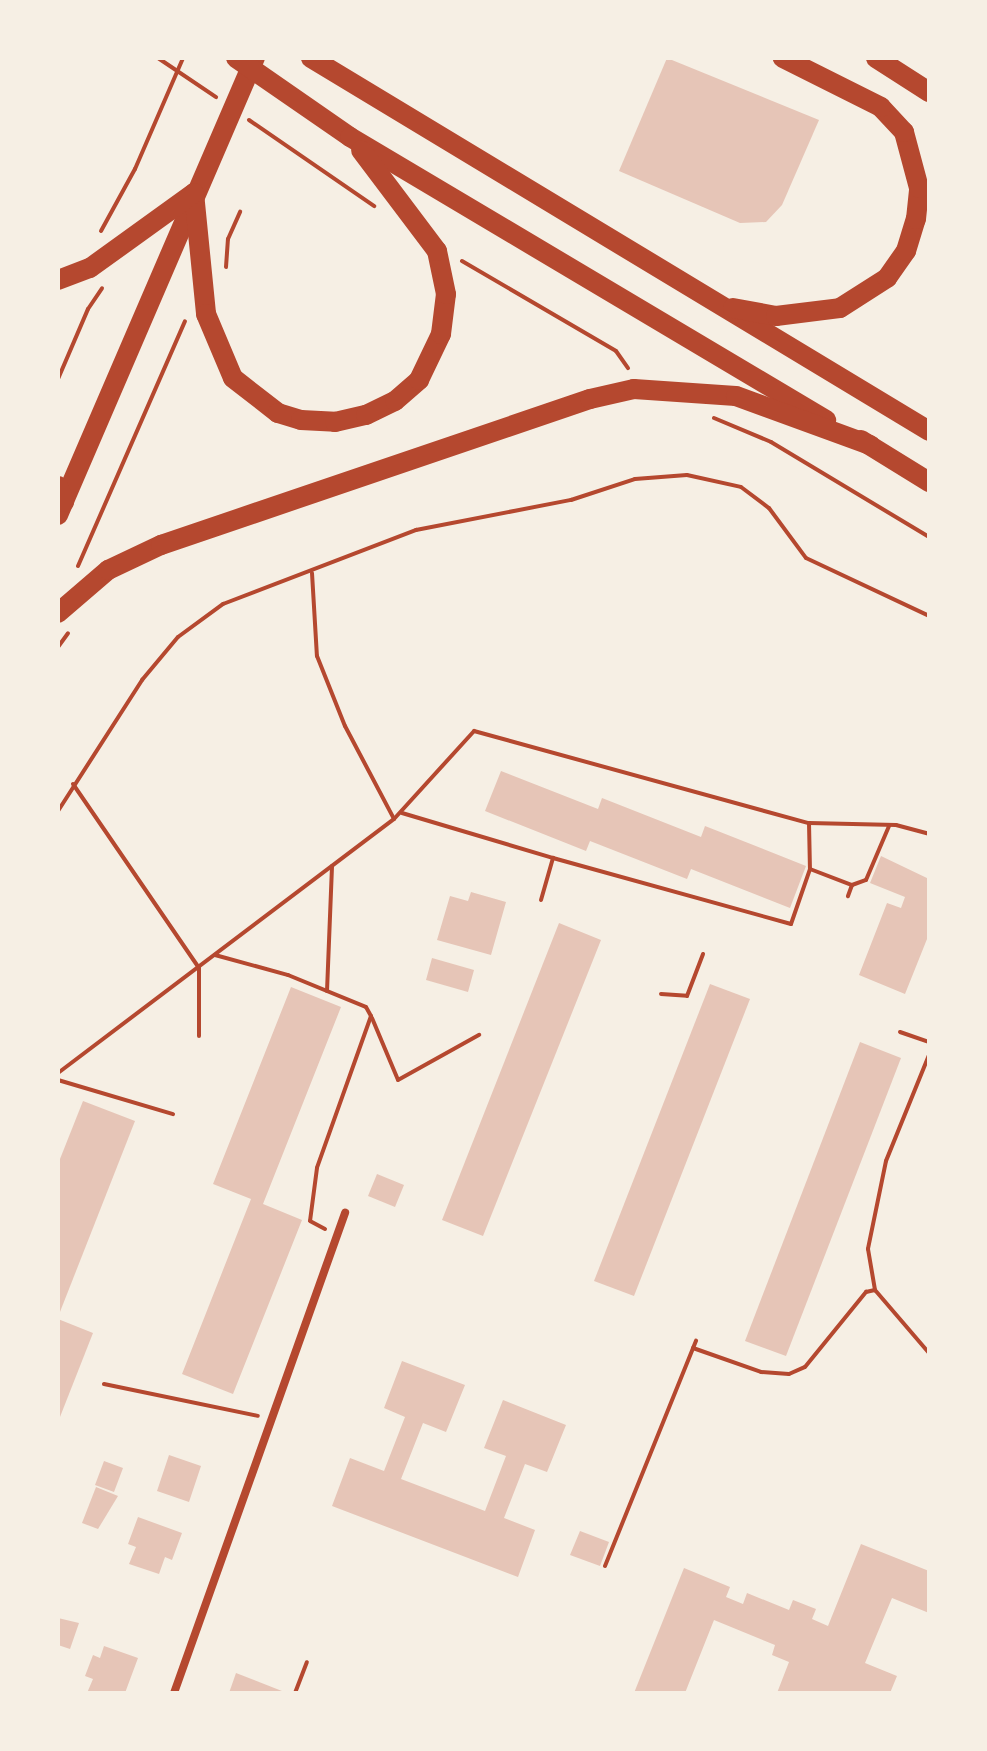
<!DOCTYPE html>
<style>
body{margin:0}
#map{position:relative;width:987px;height:1751px;overflow:hidden;background:#f6efe4;font-family:Quicksand,sans-serif}
div>[style]{position:absolute}
[style*='--x']{left:calc(var(--x)*1px);top:calc(var(--y)*1px);width:calc(var(--w)*1px);rotate:calc(var(--a)*1deg)}
.building>*{inset:0;background:#e6c5b7}
.path>*{height:4px;margin:-2px;padding:0 2px;transform-origin:2px;border-radius:2px;background:#b5482f}
.minor>*{height:8px;margin:-4px;padding:0 4px;transform-origin:4px;border-radius:4px;background:#b5482f}
.primary>*{height:20px;margin:-10px;padding:0 10px;transform-origin:10px;border-radius:10px;background:#b5482f}
.trunk>*{height:20px;margin:-10px;padding:0 10px;transform-origin:10px;border-radius:10px;background:#b5482f}
span{translate:-50% -50%;white-space:nowrap;text-align:center;line-height:1.15;-webkit-text-stroke:7px #f6efe4;paint-order:stroke}
.frame{position:absolute;inset:0;border:60px solid #f6efe4;pointer-events:none}
</style>
<div id="map">
<div class="building">
<i style="clip-path:polygon(667px 58px,819px 120px,782px 205px,766px 222px,740px 223px,619px 171px)"></i>
<i style="clip-path:polygon(501px 771px,598px 809px,602px 798px,701px 837px,705px 826px,806px 866px,790px 908px,691px 869px,687px 879px,590px 841px,586px 851px,485px 811px)"></i>
<i style="clip-path:polygon(881px 856px,929px 879px,929px 934px,905px 994px,859px 975px,887px 903px,901px 908px,905px 897px,870px 883px)"></i>
<i style="clip-path:polygon(471px 892px,506px 902px,491px 955px,437px 940px,450px 896px,468px 901px)"></i>
<i style="clip-path:polygon(559px 923px,601px 940px,483px 1236px,442px 1220px)"></i>
<i style="clip-path:polygon(432px 958px,474px 970px,468px 992px,426px 980px)"></i>
<i style="clip-path:polygon(710px 984px,750px 999px,634px 1296px,594px 1281px)"></i>
<i style="clip-path:polygon(291px 987px,341px 1007px,263px 1204px,302px 1220px,233px 1394px,182px 1374px,251px 1199px,213px 1184px)"></i>
<i style="clip-path:polygon(860px 1042px,901px 1058px,786px 1356px,745px 1341px)"></i>
<i style="clip-path:polygon(83px 1101px,135px 1121px,58px 1317px,58px 1164px)"></i>
<i style="clip-path:polygon(377px 1174px,404px 1185px,395px 1207px,368px 1196px)"></i>
<i style="clip-path:polygon(58px 1319px,93px 1333px,58px 1422px)"></i>
<i style="clip-path:polygon(402px 1361px,465px 1385px,446px 1432px,423px 1423px,401px 1479px,485px 1511px,506px 1456px,484px 1448px,503px 1400px,566px 1425px,547px 1472px,525px 1464px,504px 1518px,535px 1530px,518px 1577px,332px 1506px,350px 1458px,384px 1471px,405px 1417px,384px 1408px)"></i>
<i style="clip-path:polygon(169px 1455px,201px 1466px,189px 1502px,157px 1491px)"></i>
<i style="clip-path:polygon(104px 1461px,123px 1468px,114px 1492px,95px 1485px)"></i>
<i style="clip-path:polygon(96px 1487px,118px 1496px,98px 1529px,82px 1523px)"></i>
<i style="clip-path:polygon(138px 1517px,182px 1533px,172px 1560px,165px 1557px,159px 1574px,129px 1564px,136px 1547px,128px 1544px)"></i>
<i style="clip-path:polygon(580px 1531px,609px 1542px,600px 1566px,570px 1555px)"></i>
<i style="clip-path:polygon(861px 1544px,929px 1571px,929px 1613px,892px 1598px,865px 1663px,897px 1676px,890px 1693px,777px 1693px,789px 1662px,772px 1655px,775px 1645px,714px 1620px,685px 1693px,634px 1693px,684px 1568px,730px 1587px,726px 1597px,743px 1604px,747px 1593px,789px 1610px,793px 1600px,816px 1609px,812px 1619px,828px 1626px)"></i>
<i style="clip-path:polygon(58px 1618px,79px 1623px,70px 1649px,58px 1645px)"></i>
<i style="clip-path:polygon(104px 1646px,138px 1658px,125px 1693px,87px 1693px,93px 1679px,85px 1676px,93px 1655px,100px 1658px)"></i>
<i style="clip-path:polygon(236px 1673px,287px 1693px,229px 1693px)"></i>
</div>
<div class="path">
<i style="--x:158;--y:58;--w:70;--a:33.9"></i>
<i style="--x:249;--y:120;--w:152;--a:34.5"></i>
<i style="--x:101;--y:231;--w:71;--a:-61.3"></i>
<i style="--x:135;--y:169;--w:121;--a:-66.6"></i>
<i style="--x:462;--y:261;--w:178;--a:30.3"></i>
<i style="--x:616;--y:351;--w:21;--a:55"></i>
<i style="--x:226;--y:267;--w:28;--a:-86"></i>
<i style="--x:228;--y:239;--w:30;--a:-66"></i>
<i style="--x:58;--y:379;--w:76;--a:-66.8"></i>
<i style="--x:88;--y:309;--w:25;--a:-56"></i>
<i style="--x:714;--y:418;--w:62;--a:22.8"></i>
<i style="--x:771;--y:442;--w:184;--a:31"></i>
<i style="--x:78;--y:566;--w:267;--a:-66.4"></i>
<i style="--x:312;--y:573;--w:83;--a:86.6"></i>
<i style="--x:317;--y:656;--w:75;--a:68.2"></i>
<i style="--x:345;--y:726;--w:105;--a:62.2"></i>
<i style="--x:58;--y:647;--w:17;--a:-54"></i>
<i style="--x:73;--y:784;--w:223;--a:55.6"></i>
<i style="--x:199;--y:968;--w:68;--a:90"></i>
<i style="--x:58;--y:811;--w:156;--a:-57.3"></i>
<i style="--x:142;--y:680;--w:56;--a:-50.1"></i>
<i style="--x:178;--y:637;--w:56;--a:-36.3"></i>
<i style="--x:223;--y:604;--w:207;--a:-21"></i>
<i style="--x:416;--y:530;--w:158;--a:-11"></i>
<i style="--x:571;--y:500;--w:67;--a:-18.2"></i>
<i style="--x:635;--y:479;--w:52;--a:-4.4"></i>
<i style="--x:687;--y:475;--w:55;--a:12.5"></i>
<i style="--x:741;--y:487;--w:35;--a:37"></i>
<i style="--x:769;--y:508;--w:62;--a:53.5"></i>
<i style="--x:806;--y:558;--w:136;--a:25.2"></i>
<i style="--x:402;--y:813;--w:158;--a:16.6"></i>
<i style="--x:809;--y:823;--w:46;--a:88.8"></i>
<i style="--x:852;--y:885;--w:15;--a:-20"></i>
<i style="--x:866;--y:880;--w:59;--a:-66.9"></i>
<i style="--x:541;--y:900;--w:44;--a:-74.1"></i>
<i style="--x:553;--y:858;--w:247;--a:15.5"></i>
<i style="--x:791;--y:924;--w:58;--a:-70.9"></i>
<i style="--x:810;--y:869;--w:45;--a:20.9"></i>
<i style="--x:852;--y:885;--w:12;--a:110"></i>
<i style="--x:215;--y:955;--w:76;--a:15.3"></i>
<i style="--x:288;--y:975;--w:84;--a:22.3"></i>
<i style="--x:366;--y:1007;--w:10;--a:61"></i>
<i style="--x:371;--y:1016;--w:161;--a:109.6"></i>
<i style="--x:317;--y:1168;--w:53;--a:97.5"></i>
<i style="--x:310;--y:1221;--w:17;--a:28"></i>
<i style="--x:327;--y:991;--w:125;--a:-87.7"></i>
<i style="--x:661;--y:994;--w:26;--a:4"></i>
<i style="--x:687;--y:996;--w:45;--a:-69.1"></i>
<i style="--x:372;--y:1018;--w:67;--a:67.2"></i>
<i style="--x:398;--y:1080;--w:93;--a:-29.1"></i>
<i style="--x:900;--y:1032;--w:31;--a:19"></i>
<i style="--x:929;--y:1055;--w:114;--a:112.1"></i>
<i style="--x:886;--y:1161;--w:90;--a:101.6"></i>
<i style="--x:868;--y:1249;--w:42;--a:80.3"></i>
<i style="--x:875;--y:1290;--w:83;--a:49.4"></i>
<i style="--x:58;--y:1073;--w:421;--a:-37.1"></i>
<i style="--x:394;--y:819;--w:119;--a:-47.7"></i>
<i style="--x:474;--y:731;--w:347;--a:15.4"></i>
<i style="--x:809;--y:823;--w:87;--a:1.3"></i>
<i style="--x:896;--y:825;--w:34;--a:15"></i>
<i style="--x:58;--y:1080;--w:120;--a:16.5"></i>
<i style="--x:693;--y:1348;--w:72;--a:19.4"></i>
<i style="--x:761;--y:1372;--w:28;--a:4"></i>
<i style="--x:789;--y:1374;--w:17;--a:-24"></i>
<i style="--x:805;--y:1367;--w:97;--a:-50.9"></i>
<i style="--x:866;--y:1292;--w:9;--a:-13"></i>
<i style="--x:104;--y:1384;--w:157;--a:11.7"></i>
<i style="--x:605;--y:1566;--w:243;--a:-68"></i>
<i style="--x:295;--y:1693;--w:33;--a:-69"></i>
</div>
<div class="minor">
<i style="--x:174;--y:1693;--w:510;--a:-70.39"></i>
</div>
<div class="primary">
<i style="--x:58;--y:515;--w:498;--a:-66.7"></i>
</div>
<div class="trunk">
<i style="--x:236;--y:58;--w:139;--a:34.7"></i>
<i style="--x:350;--y:137;--w:554;--a:30.73"></i>
<i style="--x:311;--y:58;--w:722;--a:31.11"></i>
<i style="--x:876;--y:58;--w:63;--a:32.7"></i>
<i style="--x:194;--y:193;--w:122;--a:84.3"></i>
<i style="--x:206;--y:314;--w:69;--a:67.1"></i>
<i style="--x:233;--y:378;--w:57;--a:37.9"></i>
<i style="--x:278;--y:413;--w:24;--a:17"></i>
<i style="--x:301;--y:420;--w:34;--a:3"></i>
<i style="--x:335;--y:422;--w:32;--a:-13"></i>
<i style="--x:366;--y:415;--w:32;--a:-26"></i>
<i style="--x:395;--y:401;--w:32;--a:-41"></i>
<i style="--x:419;--y:380;--w:51;--a:-64.4"></i>
<i style="--x:441;--y:334;--w:40;--a:-82.9"></i>
<i style="--x:446;--y:294;--w:44;--a:-101.8"></i>
<i style="--x:437;--y:251;--w:126;--a:-127"></i>
<i style="--x:58;--y:280;--w:34;--a:-21"></i>
<i style="--x:90;--y:268;--w:128;--a:-35.8"></i>
<i style="--x:733;--y:308;--w:44;--a:10.5"></i>
<i style="--x:776;--y:316;--w:64;--a:-7.1"></i>
<i style="--x:840;--y:308;--w:56;--a:-32.6"></i>
<i style="--x:887;--y:278;--w:33;--a:-55"></i>
<i style="--x:906;--y:251;--w:34;--a:-73"></i>
<i style="--x:916;--y:219;--w:31;--a:-84"></i>
<i style="--x:919;--y:188;--w:58;--a:-105"></i>
<i style="--x:904;--y:132;--w:34;--a:-133"></i>
<i style="--x:881;--y:107;--w:110;--a:-153.4"></i>
<i style="--x:861;--y:440;--w:80;--a:31.7"></i>
<i style="--x:58;--y:486;--w:17;--a:69"></i>
<i style="--x:58;--y:613;--w:66;--a:-40.7"></i>
<i style="--x:108;--y:570;--w:59;--a:-25.3"></i>
<i style="--x:161;--y:545;--w:453;--a:-18.8"></i>
<i style="--x:590;--y:399;--w:45;--a:-12.8"></i>
<i style="--x:634;--y:389;--w:102;--a:3.9"></i>
<i style="--x:736;--y:396;--w:143;--a:20.1"></i>
</div>
<div class="frame"></div>
</div>
